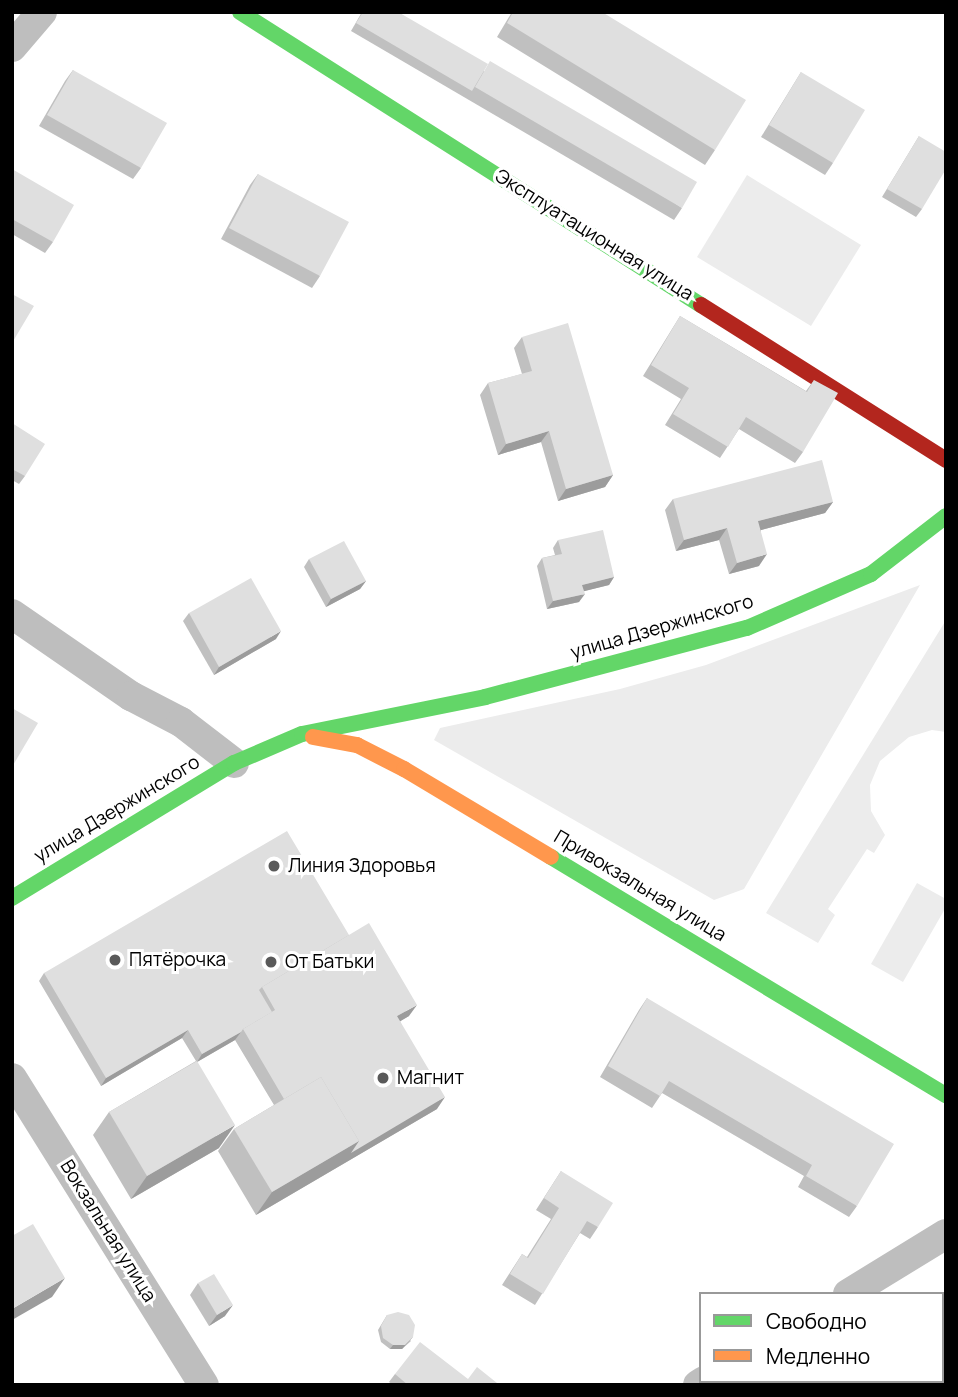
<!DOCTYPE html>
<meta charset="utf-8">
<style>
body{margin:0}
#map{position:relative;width:958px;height:1397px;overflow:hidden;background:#fff;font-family:Manrope,sans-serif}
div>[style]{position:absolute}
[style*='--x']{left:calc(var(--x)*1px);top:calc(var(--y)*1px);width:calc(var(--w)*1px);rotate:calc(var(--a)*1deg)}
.green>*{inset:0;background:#ececec}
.street>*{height:30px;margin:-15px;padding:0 15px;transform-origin:15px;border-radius:15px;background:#bebebe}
.fast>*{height:16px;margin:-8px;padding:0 8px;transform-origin:8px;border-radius:8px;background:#63d668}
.slow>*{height:16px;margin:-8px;padding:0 8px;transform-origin:8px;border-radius:8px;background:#ff974d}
.jam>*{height:16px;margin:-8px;padding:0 8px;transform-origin:8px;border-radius:8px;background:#b3261e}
.wall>*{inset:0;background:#c0c0c0}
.shaded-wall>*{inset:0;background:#9c9c9c}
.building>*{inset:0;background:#dfdfdf}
.dots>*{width:19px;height:19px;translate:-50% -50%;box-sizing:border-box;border:4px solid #fff;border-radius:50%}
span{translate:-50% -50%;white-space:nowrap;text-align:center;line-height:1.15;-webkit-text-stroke:6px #fff;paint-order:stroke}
.street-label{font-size:19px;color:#000}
.poi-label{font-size:19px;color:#000}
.left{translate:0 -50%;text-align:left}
.frame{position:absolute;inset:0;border:14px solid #000;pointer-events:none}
.legend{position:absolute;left:699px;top:1292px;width:245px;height:91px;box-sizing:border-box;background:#fff;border:2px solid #999;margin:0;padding:9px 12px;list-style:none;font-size:21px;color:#000}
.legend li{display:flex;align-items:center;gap:14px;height:35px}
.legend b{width:35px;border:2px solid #999}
</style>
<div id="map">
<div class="green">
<i style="clip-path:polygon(747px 175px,861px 245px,811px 326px,697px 257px)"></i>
<i style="clip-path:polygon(920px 585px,744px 889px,714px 900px,434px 740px,440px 728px,620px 689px,706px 665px)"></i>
<i style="clip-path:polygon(946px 620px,946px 732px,932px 730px,909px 737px,880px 761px,870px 785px,871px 811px,885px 835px,874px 853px,867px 849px,828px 909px,835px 915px,818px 943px,766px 913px)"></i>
<i style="clip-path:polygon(917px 883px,946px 899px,946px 907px,903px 982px,871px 964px)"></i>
</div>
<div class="street">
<i style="--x:12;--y:47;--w:46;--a:-49.4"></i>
<i style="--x:12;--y:614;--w:145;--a:34.6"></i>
<i style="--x:131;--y:696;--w:56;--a:27.5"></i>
<i style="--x:181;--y:722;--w:67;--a:37.7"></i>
<i style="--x:12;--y:1078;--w:362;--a:58"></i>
<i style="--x:848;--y:1294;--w:115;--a:-31.5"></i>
<i style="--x:698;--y:1385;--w:7;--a:-34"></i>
</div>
<div class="fast">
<i style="--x:240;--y:12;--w:546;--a:32.44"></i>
<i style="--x:551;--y:857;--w:461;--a:31.1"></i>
<i style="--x:12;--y:898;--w:260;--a:-31.3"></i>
<i style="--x:234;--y:763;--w:74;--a:-23.1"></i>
<i style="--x:302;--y:734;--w:187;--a:-11.4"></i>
<i style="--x:485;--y:697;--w:271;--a:-14.8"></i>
<i style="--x:747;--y:628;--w:135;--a:-23.5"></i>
<i style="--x:871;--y:574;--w:95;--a:-37.7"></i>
</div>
<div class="slow">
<i style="--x:313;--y:737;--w:45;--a:10.3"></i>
<i style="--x:357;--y:745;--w:53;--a:27.1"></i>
<i style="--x:404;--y:769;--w:171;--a:30.9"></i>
</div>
<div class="jam">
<i style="--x:701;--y:305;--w:290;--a:32.3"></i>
</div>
<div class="wall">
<i style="clip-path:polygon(362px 12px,398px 12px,682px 208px,674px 220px,351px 31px)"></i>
<i style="clip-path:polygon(512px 12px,602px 12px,715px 150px,705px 165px,497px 37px)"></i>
<i style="clip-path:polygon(73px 70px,141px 168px,133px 179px,39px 126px,65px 81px)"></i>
<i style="clip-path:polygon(801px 72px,833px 163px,825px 175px,761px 137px)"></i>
<i style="clip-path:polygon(919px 136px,922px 209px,916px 217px,882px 197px)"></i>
<i style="clip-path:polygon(12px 169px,53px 242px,45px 253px,12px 234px)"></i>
<i style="clip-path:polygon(258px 174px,320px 276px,312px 288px,221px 239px,250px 185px)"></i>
<i style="clip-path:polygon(680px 316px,806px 391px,814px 380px,803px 452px,795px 463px,739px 429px,720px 458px,665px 425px,681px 399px,643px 376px)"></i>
<i style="clip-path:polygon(522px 337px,613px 475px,605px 487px,558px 501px,541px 442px,498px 455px,480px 395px,488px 383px,522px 374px,514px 348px)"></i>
<i style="clip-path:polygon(12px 423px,25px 476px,19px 484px,12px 480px)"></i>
<i style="clip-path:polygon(673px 499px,833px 502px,825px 513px,761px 530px,759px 566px,729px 574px,719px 540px,676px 551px,665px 510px)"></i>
<i style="clip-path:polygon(558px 540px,614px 577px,609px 585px,584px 591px,579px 602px,547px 609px,537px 566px,542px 558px,555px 555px,553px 548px)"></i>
<i style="clip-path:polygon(309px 559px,366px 581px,360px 589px,326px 607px,304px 567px)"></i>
<i style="clip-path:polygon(189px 613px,276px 639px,214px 675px,183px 621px)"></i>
<i style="clip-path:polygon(349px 935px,409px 1016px,400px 1021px,437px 1109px,256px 1215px,218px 1151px,234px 1129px,274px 1105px,235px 1040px,197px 1062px,219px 1148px,131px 1199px,93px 1135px,109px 1112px,196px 1061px,182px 1038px,101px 1086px,39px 981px,44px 973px)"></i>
<i style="clip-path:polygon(647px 998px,857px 1206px,849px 1217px,798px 1187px,804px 1176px,662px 1093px,652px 1108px,600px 1077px,639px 1010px)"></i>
<i style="clip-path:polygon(561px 1171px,598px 1227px,590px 1239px,580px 1233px,535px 1305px,502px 1285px,522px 1254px,527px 1257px,551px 1219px,536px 1210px)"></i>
<i style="clip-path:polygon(198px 1283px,225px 1316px,209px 1326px,190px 1295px)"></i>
<i style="clip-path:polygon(387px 1315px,411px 1341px,402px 1349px,390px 1349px,381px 1342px,378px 1330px)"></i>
<i style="clip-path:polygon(395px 1374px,468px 1379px,496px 1385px,393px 1385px,389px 1382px)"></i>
</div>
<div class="shaded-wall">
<i style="clip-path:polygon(549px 431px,541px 442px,498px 455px,506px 444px)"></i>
<i style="clip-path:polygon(613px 475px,605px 487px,558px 501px,566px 489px)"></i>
<i style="clip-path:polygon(833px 502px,825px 513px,750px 533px,758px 521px)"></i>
<i style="clip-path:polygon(727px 528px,719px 540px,676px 551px,684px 540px)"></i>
<i style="clip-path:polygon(767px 554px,759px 566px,729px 574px,737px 563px)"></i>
<i style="clip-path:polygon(614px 577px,609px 585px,577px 593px,582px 585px)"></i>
<i style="clip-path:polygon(366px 581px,360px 589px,326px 607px,331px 599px)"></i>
<i style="clip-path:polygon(585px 594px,579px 602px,547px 609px,553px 601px)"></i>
<i style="clip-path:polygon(281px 631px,276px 639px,214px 675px,219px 667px)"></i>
<i style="clip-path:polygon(417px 1005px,409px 1016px,389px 1028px,397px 1016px)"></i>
<i style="clip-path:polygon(188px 1030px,182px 1038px,101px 1086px,106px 1078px)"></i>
<i style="clip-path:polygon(241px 1032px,235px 1040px,197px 1062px,202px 1054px)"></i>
<i style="clip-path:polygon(445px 1097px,437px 1109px,256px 1215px,272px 1192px,359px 1141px)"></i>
<i style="clip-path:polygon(235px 1125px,219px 1148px,131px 1199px,147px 1176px)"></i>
<i style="clip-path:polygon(65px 1278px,52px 1297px,12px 1320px,12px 1309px)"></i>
<i style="clip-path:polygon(233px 1305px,225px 1316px,209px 1326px,217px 1315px)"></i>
<i style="clip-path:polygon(413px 1337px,402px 1349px,390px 1349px,393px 1345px)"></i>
</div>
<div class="building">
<i style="clip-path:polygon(363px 12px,398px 12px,488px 64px,472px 91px,356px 23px)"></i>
<i style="clip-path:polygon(513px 12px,602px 12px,746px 100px,715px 150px,507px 23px)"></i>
<i style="clip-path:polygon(490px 61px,697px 182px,682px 208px,475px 87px)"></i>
<i style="clip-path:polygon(73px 70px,167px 123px,141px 168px,47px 115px)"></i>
<i style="clip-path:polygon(801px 72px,865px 110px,833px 163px,769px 125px)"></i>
<i style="clip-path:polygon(919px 136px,946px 152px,946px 169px,922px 209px,887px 189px)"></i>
<i style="clip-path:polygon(12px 169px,74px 205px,53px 242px,12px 219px)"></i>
<i style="clip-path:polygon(258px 174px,349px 222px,320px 276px,229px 228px)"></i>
<i style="clip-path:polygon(12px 294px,34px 306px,12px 343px)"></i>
<i style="clip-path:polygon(680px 316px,807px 392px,814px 380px,838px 393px,803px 452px,746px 417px,728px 447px,673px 414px,689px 388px,651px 365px)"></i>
<i style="clip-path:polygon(568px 323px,613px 475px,566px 489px,549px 431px,506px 444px,488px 383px,532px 371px,522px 337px)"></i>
<i style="clip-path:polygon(12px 423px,45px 444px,25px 476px,12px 469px)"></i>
<i style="clip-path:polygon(822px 460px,833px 502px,758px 521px,767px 554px,737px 563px,727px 528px,684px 540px,673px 499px)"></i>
<i style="clip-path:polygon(603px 530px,614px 577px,582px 585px,585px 594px,553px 601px,542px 558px,562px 554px,558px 540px)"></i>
<i style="clip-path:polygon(344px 541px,366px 581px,331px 599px,309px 559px)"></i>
<i style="clip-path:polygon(251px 578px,281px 631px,219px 667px,189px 613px)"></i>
<i style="clip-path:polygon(12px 708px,38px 723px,12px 767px)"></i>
<i style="clip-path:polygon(287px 831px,349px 935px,262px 987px,259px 990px,272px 1012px,243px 1029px,241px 1032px,202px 1054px,188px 1030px,106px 1078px,44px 973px)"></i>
<i style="clip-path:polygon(369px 923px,417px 1005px,397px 1016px,445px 1097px,351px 1153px,359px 1141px,321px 1077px,284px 1099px,243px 1029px,275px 1010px,262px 987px)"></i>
<i style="clip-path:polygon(647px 998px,894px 1144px,857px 1206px,806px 1176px,812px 1165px,669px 1081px,660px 1096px,608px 1066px)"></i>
<i style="clip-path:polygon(197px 1061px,235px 1125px,147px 1176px,109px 1112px)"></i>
<i style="clip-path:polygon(321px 1077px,359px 1141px,272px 1192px,234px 1129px)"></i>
<i style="clip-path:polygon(561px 1171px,613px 1203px,598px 1227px,587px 1221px,543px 1294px,510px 1274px,522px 1254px,528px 1258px,559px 1208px,544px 1198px)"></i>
<i style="clip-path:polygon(33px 1224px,65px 1278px,12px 1309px,12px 1236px)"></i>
<i style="clip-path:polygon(214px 1274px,233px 1305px,217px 1315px,198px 1283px)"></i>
<i style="clip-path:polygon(398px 1312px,409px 1315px,415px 1325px,413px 1337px,405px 1345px,393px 1345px,383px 1338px,381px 1326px,387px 1315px)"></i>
<i style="clip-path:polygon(420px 1342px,468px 1379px,477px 1367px,497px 1383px,495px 1385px,408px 1385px,395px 1374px)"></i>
</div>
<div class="dots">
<i style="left:274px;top:866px;background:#595959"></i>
<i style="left:115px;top:960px;background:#595959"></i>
<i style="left:271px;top:962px;background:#595959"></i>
<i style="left:383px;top:1078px;background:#595959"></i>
</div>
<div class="street-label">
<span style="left:594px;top:235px;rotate:32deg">Эксплуатационная улица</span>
<span style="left:662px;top:627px;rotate:-16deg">улица Дзержинского</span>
<span style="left:117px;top:809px;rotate:-31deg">улица Дзержинского</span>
<span style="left:640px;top:886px;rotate:31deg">Привокзальная улица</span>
<span style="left:108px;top:1231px;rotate:58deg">Вокзальная улица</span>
</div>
<div class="poi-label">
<span class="left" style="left:288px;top:866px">Линия Здоровья</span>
<span class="left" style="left:129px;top:960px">Пятёрочка</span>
<span class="left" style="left:285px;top:962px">От Батьки</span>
<span class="left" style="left:397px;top:1078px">Магнит</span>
</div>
<div class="frame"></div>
<ul class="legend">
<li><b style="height:9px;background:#63d668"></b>Свободно</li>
<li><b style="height:9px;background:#ff974d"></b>Медленно</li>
</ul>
</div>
